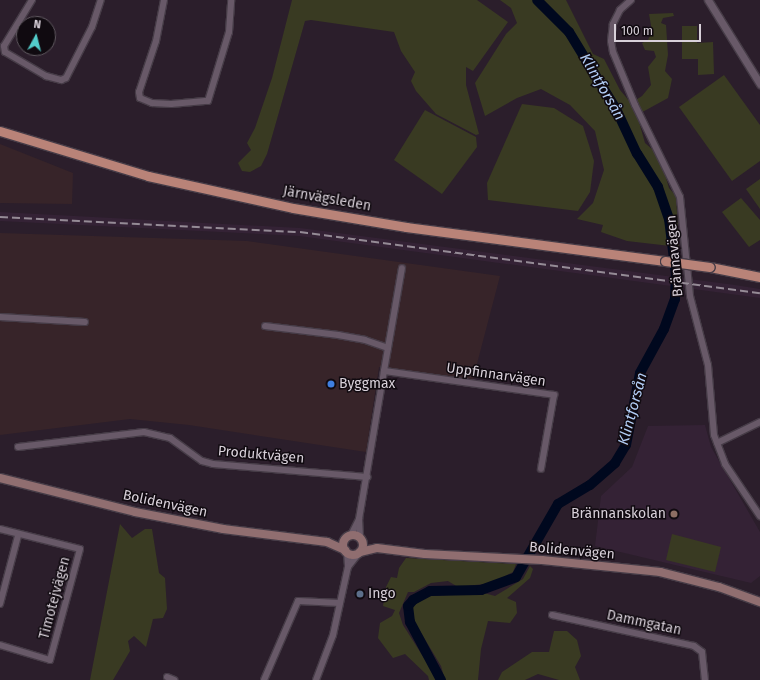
<!DOCTYPE html>
<meta charset="utf-8">
<style>
body{margin:0}
#map{position:relative;width:760px;height:680px;overflow:hidden;background:#2b1e2b;font-family:"Fira Sans",sans-serif}
div>[style]{position:absolute}
[style*='--x']{left:calc(var(--x)*1px);top:calc(var(--y)*1px);width:calc(var(--w)*1px);rotate:calc(var(--a)*1deg)}
.built>*{inset:0;background:#342235}
.industrial>*{inset:0;background:#372429}
.green>*{inset:0;background:#393a22}
.river>*{height:10px;margin:-5px;padding:0 5px;transform-origin:5px;border-radius:5px;background:#00081e}
.roads{filter:drop-shadow(1px 0 #463c47) drop-shadow(-1px 0 #463c47) drop-shadow(0 1px #463c47) drop-shadow(0 -1px #463c47)}
.minor>*{height:6px;margin:-3px;padding:0 3px;transform-origin:3px;border-radius:3px;background:#685968}
.tertiary>*{height:7px;margin:-3.5px;padding:0 3.5px;transform-origin:3.5px;border-radius:3.5px;background:#685968}
.secondary>*{height:8px;margin:-4px;padding:0 4px;transform-origin:4px;border-radius:4px;background:#906e70}
.secondary>.ring{margin:-4px;padding:0;box-sizing:content-box;background:none;border:8px solid #906e70;border-radius:50%}
.primary>*{height:9px;margin:-4.5px;padding:0 4.5px;transform-origin:4.5px;border-radius:4.5px;background:#b98378}
.rail>*{height:1.5px;margin-top:-0.75px;transform-origin:0;background:repeating-linear-gradient(90deg,#958b96 0 8px,transparent 0 12px)}
.bridges{filter:drop-shadow(1px 0 #463c47) drop-shadow(-1px 0 #463c47) drop-shadow(0 1px #463c47) drop-shadow(0 -1px #463c47)}
.primary-bridge>*{height:9px;margin:-4.5px;padding:0 4.5px;transform-origin:4.5px;border-radius:4.5px;background:#b98378}
.dots>*{width:11px;height:11px;translate:-50% -50%;box-sizing:border-box;border:2px solid #100a10;border-radius:50%}
span{translate:-50% -50%;white-space:nowrap;text-align:center;line-height:1.15;-webkit-text-stroke:3px #100a10;paint-order:stroke}
.street-label{font-size:14px;color:#d8d0d9}
.poi-label{font-size:14px;color:#d8d0d9}
.left{translate:0 -50%;text-align:left}
.right{translate:-100% -50%;text-align:right}
.water-label{font-size:15px;color:#b2cdf6;font-style:italic}
.north{position:absolute;left:16px;top:16px;width:40px;height:40px;box-sizing:border-box;background:#100a10;border:1px solid #605960;border-radius:50%;rotate:7deg;font-size:11px;font-weight:700;line-height:16px;text-align:center;color:#d8d0d9}
.north::after{content:'';display:block;margin:auto;width:14px;height:18px;background:#53cdcb;clip-path:polygon(50% 0,100% 100%,50% 72%,0 100%)}
.scale{position:absolute;left:614px;top:24px;width:87px;height:18px;box-sizing:border-box;border:2px solid #d8d0d9;border-top:0;padding-left:5px;font-size:12px;line-height:14px;white-space:nowrap;color:#d8d0d9;-webkit-text-stroke:3px #100a10;paint-order:stroke}
</style>
<div id="map">
<div class="built">
<i style="clip-path:polygon(0 212px,300px 228px,735px 285px,760px 289px,760px 298px,299px 236px,0 221px)"></i>
<i style="clip-path:polygon(705px 425px,711px 447px,760px 532px,760px 576px,751px 583px,595px 546px,601px 496px,632px 467px,648px 426px)"></i>
</div>
<div class="industrial">
<i style="clip-path:polygon(0 144px,73px 173px,72px 204px,0 203px)"></i>
<i style="clip-path:polygon(0 233px,247px 241px,500px 276px,473px 379px,379px 367px,366px 452px,189px 425px,130px 419px,0 435px)"></i>
</div>
<div class="green">
<i style="clip-path:polygon(292px 0,477px 0,508px 22px,473px 71px,466px 67px,466px 85px,479px 134px,476px 135px,436px 114px,416px 91px,411px 81px,415px 72px,401px 51px,394px 32px,311px 20px,305px 21px,267px 154px,261px 166px,250px 172px,242px 171px,238px 163px,251px 150px,247px 143px,255px 128px,272px 78px)"></i>
<i style="clip-path:polygon(500px 0,566px 0,593px 54px,604px 59px,620px 90px,631px 103px,642px 96px,651px 85px,648px 67px,656px 57px,654px 51px,645px 50px,642px 43px,648px 40px,652px 31px,649px 14px,673px 13px,674px 16px,663px 18px,661px 23px,666px 25px,668px 55px,665px 71px,672px 79px,668px 98px,637px 115px,645px 143px,653px 150px,664px 171px,669px 188px,676px 196px,679px 247px,627px 241px,601px 232px,603px 225px,577px 219px,593px 203px,604px 170px,595px 131px,570px 105px,541px 89px,517px 98px,485px 116px,475px 83px,506px 34px,517px 23px,511px 8px)"></i>
<i style="clip-path:polygon(682px 26px,697px 26px,697px 43px,713px 42px,714px 74px,698px 75px,698px 59px,682px 59px)"></i>
<i style="clip-path:polygon(724px 75px,760px 125px,760px 161px,732px 181px,679px 107px)"></i>
<i style="clip-path:polygon(522px 104px,554px 108px,583px 126px,594px 161px,590px 192px,578px 211px,488px 200px,487px 183px)"></i>
<i style="clip-path:polygon(425px 110px,476px 137px,477px 147px,442px 194px,394px 160px)"></i>
<i style="clip-path:polygon(760px 179px,760px 209px,746px 189px)"></i>
<i style="clip-path:polygon(741px 198px,760px 220px,760px 240px,749px 247px,722px 212px)"></i>
<i style="clip-path:polygon(120px 524px,132px 538px,145px 529px,152px 529px,159px 573px,165px 578px,167px 609px,163px 618px,153px 619px,146px 647px,134px 636px,128px 641px,130px 651px,113px 680px,90px 680px)"></i>
<i style="clip-path:polygon(672px 534px,721px 547px,715px 572px,666px 560px)"></i>
<i style="clip-path:polygon(406px 558px,516px 564px,513px 572px,492px 583px,458px 587px,448px 581px,431px 583px,414px 592px,408px 592px,399px 613px,403px 625px,436px 677px,435px 680px,429px 680px,428px 676px,405px 654px,393px 658px,378px 638px,380px 623px,392px 616px,395px 610px,383px 606px,386px 587px,391px 577px,397px 578px,399px 568px)"></i>
<i style="clip-path:polygon(530px 566px,533px 569px,530px 578px,507px 598px,516px 602px,517px 613px,510px 623px,488px 621px,481px 649px,478px 680px,445px 680px,441px 666px,411px 616px,411px 606px,419px 599px,431px 596px,484px 593px,495px 596px,523px 579px)"></i>
<i style="clip-path:polygon(554px 631px,567px 631px,577px 640px,581px 656px,575px 667px,580px 680px,559px 680px,538px 674px,525px 680px,498px 680px,502px 672px,532px 652px,549px 652px)"></i>
</div>
<div class="river">
<i style="--x:441;--y:680;--w:66;--a:-118.1"></i>
<i style="--x:410;--y:622;--w:16;--a:-97"></i>
<i style="--x:408;--y:606;--w:8;--a:-50"></i>
<i style="--x:413;--y:600;--w:19;--a:-28"></i>
<i style="--x:430;--y:591;--w:51;--a:-1.1"></i>
<i style="--x:481;--y:590;--w:37;--a:-20"></i>
<i style="--x:516;--y:577;--w:84;--a:-60.1"></i>
<i style="--x:558;--y:504;--w:37;--a:-31"></i>
<i style="--x:590;--y:485;--w:33;--a:-41"></i>
<i style="--x:615;--y:463;--w:21;--a:-59"></i>
<i style="--x:626;--y:445;--w:73;--a:-79"></i>
<i style="--x:640;--y:373;--w:50;--a:-61.4"></i>
<i style="--x:664;--y:329;--w:32;--a:-70"></i>
<i style="--x:675;--y:299;--w:24;--a:-88"></i>
<i style="--x:676;--y:275;--w:56;--a:-97.1"></i>
<i style="--x:669;--y:219;--w:34;--a:-109"></i>
<i style="--x:658;--y:187;--w:39;--a:-122"></i>
<i style="--x:637;--y:154;--w:50;--a:-115"></i>
<i style="--x:616;--y:109;--w:90;--a:-121.4"></i>
<i style="--x:569;--y:32;--w:45;--a:-135"></i>
</div>
<div class="roads">
<div class="minor">
<i style="--x:32;--y:0;--w:54;--a:121.3"></i>
<i style="--x:4;--y:46;--w:6;--a:81"></i>
<i style="--x:5;--y:52;--w:48;--a:30.3"></i>
<i style="--x:46;--y:76;--w:16;--a:15"></i>
<i style="--x:61;--y:80;--w:5;--a:-22"></i>
<i style="--x:66;--y:78;--w:57;--a:-63"></i>
<i style="--x:92;--y:27;--w:28;--a:-72"></i>
<i style="--x:164;--y:0;--w:42;--a:101"></i>
<i style="--x:156;--y:41;--w:54;--a:108.4"></i>
<i style="--x:139;--y:92;--w:6;--a:81"></i>
<i style="--x:140;--y:98;--w:13;--a:23"></i>
<i style="--x:152;--y:103;--w:19;--a:3"></i>
<i style="--x:171;--y:104;--w:37;--a:-5"></i>
<i style="--x:208;--y:101;--w:72;--a:-73.1"></i>
<i style="--x:229;--y:32;--w:32;--a:-86"></i>
<i style="--x:631;--y:0;--w:15;--a:138"></i>
<i style="--x:620;--y:10;--w:16;--a:117"></i>
<i style="--x:613;--y:24;--w:17;--a:97"></i>
<i style="--x:611;--y:41;--w:11;--a:80"></i>
<i style="--x:613;--y:52;--w:57;--a:67.5"></i>
<i style="--x:635;--y:105;--w:102;--a:63.9"></i>
<i style="--x:680;--y:197;--w:100;--a:84.2"></i>
<i style="--x:690;--y:296;--w:71;--a:75.4"></i>
<i style="--x:708;--y:365;--w:70;--a:85.1"></i>
<i style="--x:714;--y:435;--w:31;--a:69"></i>
<i style="--x:725;--y:464;--w:63;--a:56.1"></i>
<i style="--x:0;--y:317;--w:85;--a:3.4"></i>
<i style="--x:265;--y:326;--w:74;--a:7"></i>
<i style="--x:338;--y:335;--w:27;--a:10"></i>
<i style="--x:365;--y:340;--w:24;--a:19"></i>
<i style="--x:388;--y:348;--w:23;--a:100"></i>
<i style="--x:388;--y:348;--w:81;--a:-80.1"></i>
<i style="--x:717;--y:443;--w:48;--a:-26"></i>
<i style="--x:18;--y:447;--w:127;--a:-6.8"></i>
<i style="--x:144;--y:432;--w:27;--a:13"></i>
<i style="--x:170;--y:438;--w:39;--a:36"></i>
<i style="--x:202;--y:461;--w:11;--a:15"></i>
<i style="--x:213;--y:464;--w:155;--a:4.8"></i>
<i style="--x:0;--y:529;--w:82;--a:14"></i>
<i style="--x:80;--y:549;--w:115;--a:105.1"></i>
<i style="--x:50;--y:660;--w:52;--a:-163.3"></i>
<i style="--x:351;--y:535;--w:18;--a:-63"></i>
<i style="--x:360;--y:537;--w:18;--a:-93"></i>
<i style="--x:359;--y:519;--w:150;--a:-80.4"></i>
<i style="--x:384;--y:371;--w:172;--a:8"></i>
<i style="--x:554;--y:395;--w:75;--a:100"></i>
<i style="--x:347;--y:552;--w:15;--a:86"></i>
<i style="--x:0;--y:604;--w:70;--a:-75.2"></i>
<i style="--x:552;--y:615;--w:145;--a:12.3"></i>
<i style="--x:694;--y:646;--w:10;--a:37"></i>
<i style="--x:702;--y:652;--w:28;--a:84"></i>
<i style="--x:167;--y:677;--w:8;--a:23"></i>
<i style="--x:264;--y:680;--w:86;--a:-66.7"></i>
<i style="--x:298;--y:601;--w:42;--a:2.7"></i>
<i style="--x:316;--y:680;--w:48;--a:-69.3"></i>
<i style="--x:333;--y:635;--w:70;--a:-77.6"></i>
<i style="--x:348;--y:567;--w:16;--a:-52"></i>
</div>
<div class="tertiary">
<i style="--x:708;--y:0;--w:99;--a:58.2"></i>
</div>
<div class="secondary">
<i style="--x:0;--y:478;--w:139;--a:14.1"></i>
<i style="--x:135;--y:512;--w:90;--a:10.9"></i>
<i style="--x:223;--y:529;--w:105;--a:7.1"></i>
<i style="--x:327;--y:542;--w:20;--a:24"></i>
<i class="ring" style="left:343px;top:535px;width:12px;height:12px"></i>
<i style="--x:360;--y:552;--w:17;--a:-13"></i>
<i style="--x:377;--y:548;--w:48;--a:7.1"></i>
<i style="--x:425;--y:554;--w:117;--a:2.9"></i>
<i style="--x:542;--y:560;--w:119;--a:5.8"></i>
<i style="--x:660;--y:572;--w:61;--a:14.3"></i>
<i style="--x:719;--y:587;--w:44;--a:20.1"></i>
</div>
<div class="primary">
<i style="--x:0;--y:131;--w:155;--a:16.9"></i>
<i style="--x:148;--y:176;--w:148;--a:12.4"></i>
<i style="--x:293;--y:208;--w:115;--a:9.5"></i>
<i style="--x:406;--y:227;--w:261;--a:7.5"></i>
<i style="--x:710;--y:267;--w:51;--a:11.3"></i>
</div>
</div>
<div class="rail">
<i style="--x:0;--y:217;--w:300;--a:2.9"></i>
<i style="--x:300;--y:232;--w:464;--a:7.6"></i>
</div>
<div class="bridges">
<div class="primary-bridge">
<i style="--x:665;--y:261;--w:45;--a:7.6"></i>
</div>
</div>
<div class="dots">
<i style="left:331px;top:384px;background:#3f7fe0"></i>
<i style="left:674px;top:514px;background:#8d6e63"></i>
<i style="left:360px;top:594px;background:#5c6f8a"></i>
</div>
<div class="street-label">
<span style="left:327px;top:199px;rotate:10deg">Järnvägsleden</span>
<span style="left:675px;top:256px;rotate:-95deg">Brännavägen</span>
<span style="left:496px;top:375px;rotate:8deg">Uppfinnarvägen</span>
<span style="left:261px;top:455px;rotate:5deg">Produktvägen</span>
<span style="left:165px;top:504px;rotate:12deg">Bolidenvägen</span>
<span style="left:572px;top:551px;rotate:5deg">Bolidenvägen</span>
<span style="left:55px;top:598px;rotate:-75deg">Timotejvägen</span>
<span style="left:644px;top:623px;rotate:12deg">Dammgatan</span>
</div>
<div class="poi-label">
<span class="left" style="left:339px;top:384px">Byggmax</span>
<span class="right" style="left:666px;top:514px">Brännanskolan</span>
<span class="left" style="left:368px;top:594px">Ingo</span>
</div>
<div class="water-label">
<span style="left:602px;top:87px;rotate:60deg">Klintforsån</span>
<span style="left:633px;top:409px;rotate:-75deg">Klintforsån</span>
</div>
<div class="north">N</div>
<div class="scale">100 m</div>
</div>
